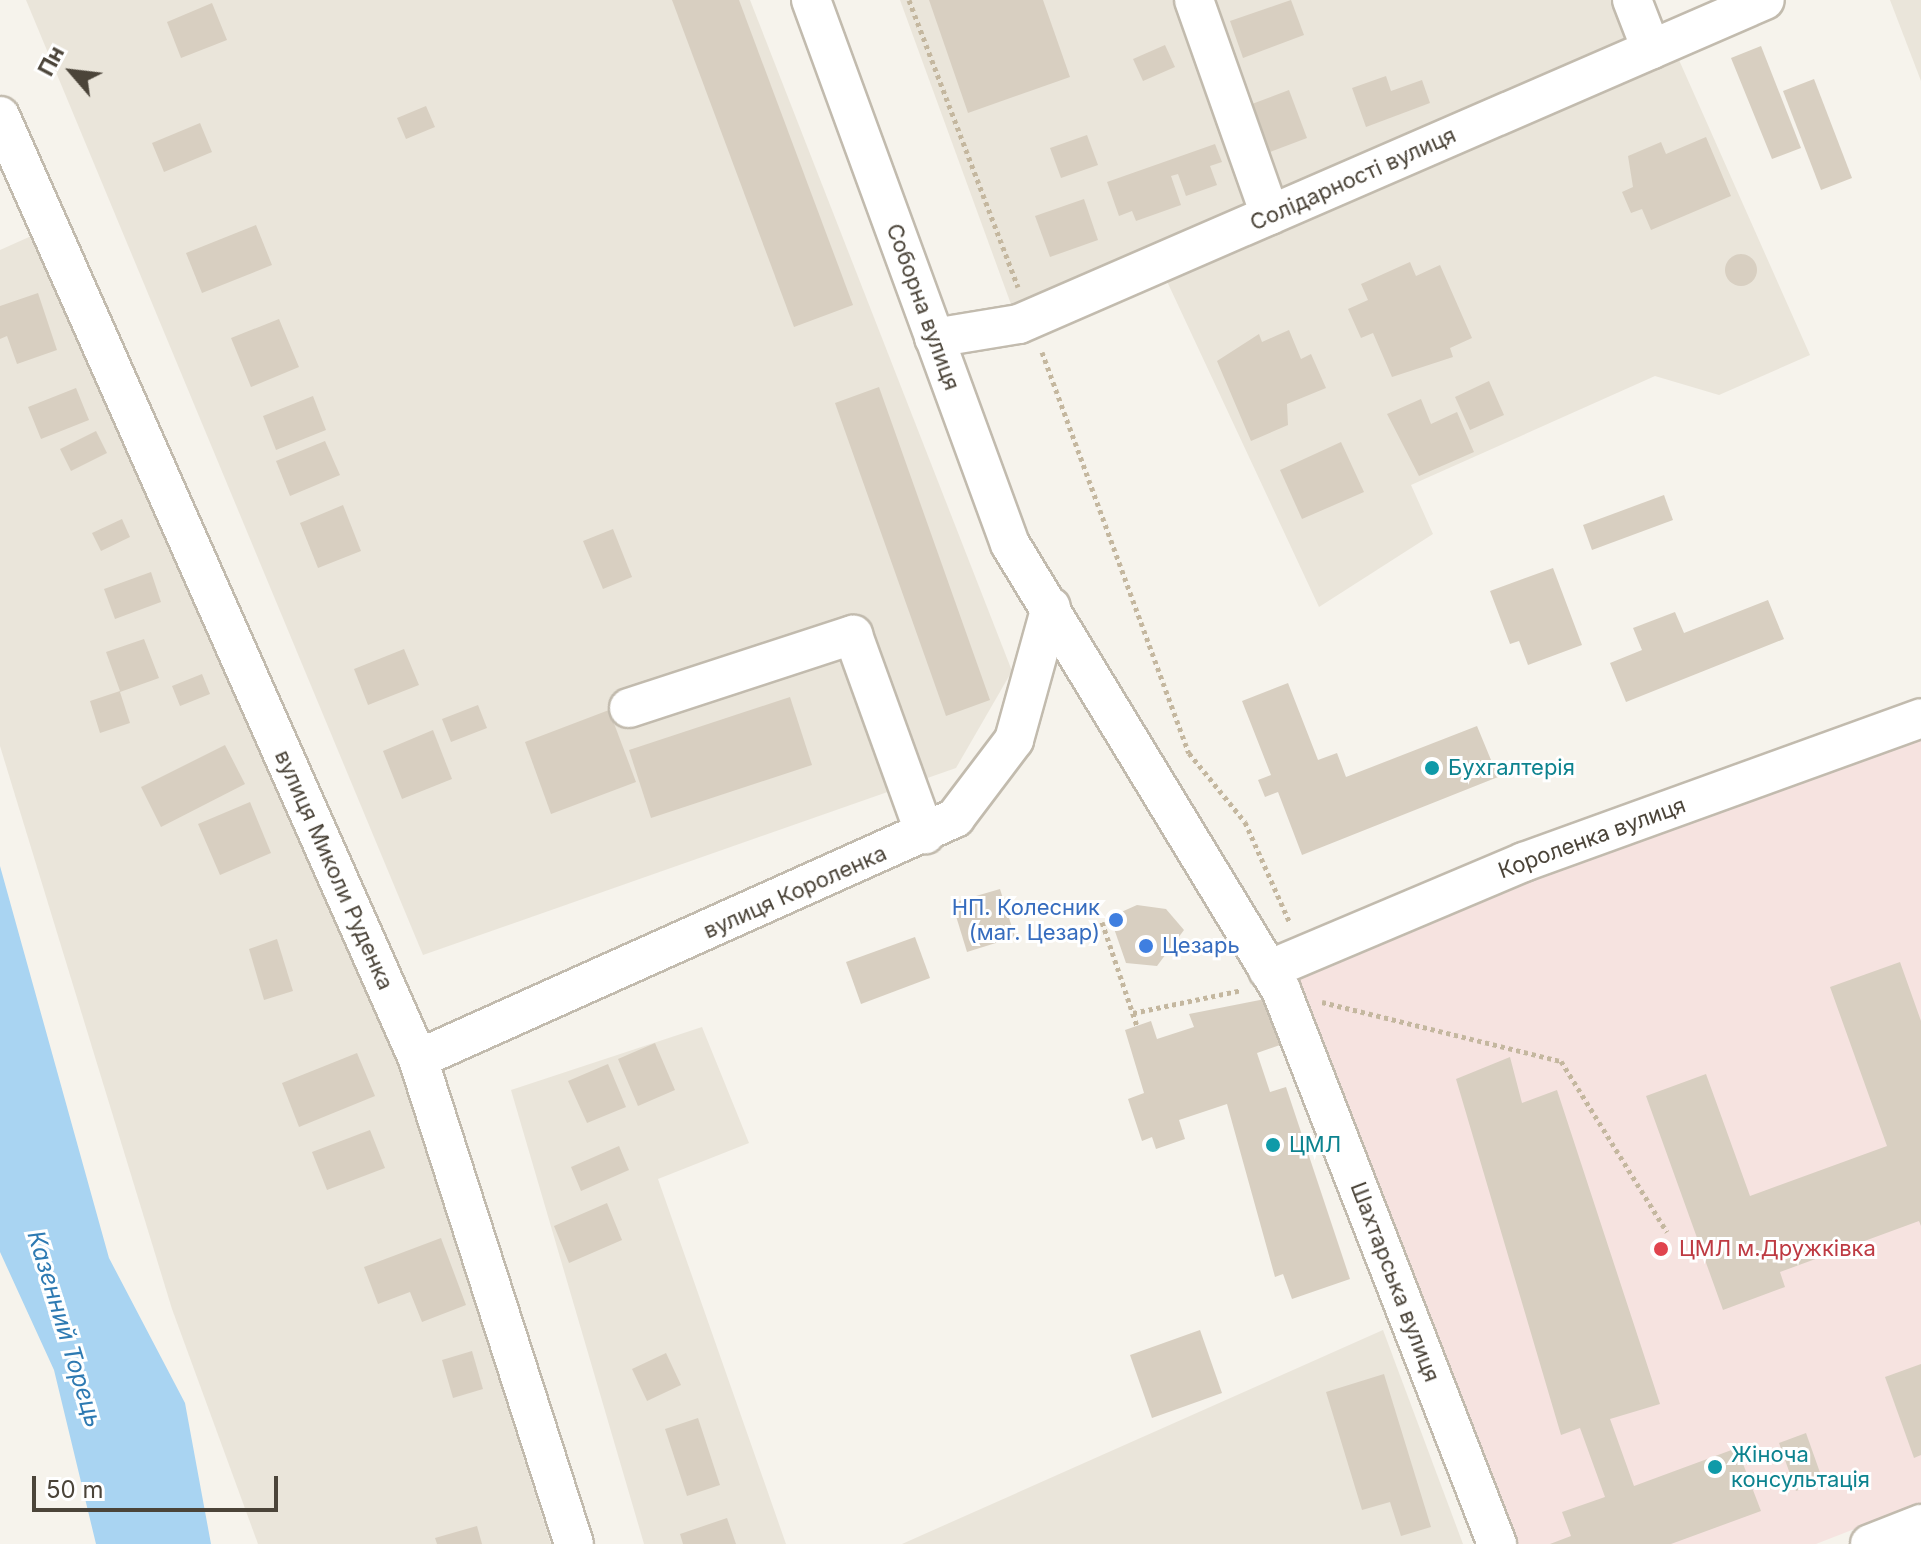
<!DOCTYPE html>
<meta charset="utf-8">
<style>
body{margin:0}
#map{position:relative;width:1921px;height:1544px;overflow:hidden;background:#f6f3ec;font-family:Inter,sans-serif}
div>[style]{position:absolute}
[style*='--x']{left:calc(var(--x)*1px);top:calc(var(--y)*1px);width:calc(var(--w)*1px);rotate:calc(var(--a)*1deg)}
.residential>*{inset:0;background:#eae5da}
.medical>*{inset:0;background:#f6e3e0}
.water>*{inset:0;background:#a9d4f2}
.building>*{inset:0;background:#d8cfc1}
.round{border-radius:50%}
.path>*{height:5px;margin-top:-2.5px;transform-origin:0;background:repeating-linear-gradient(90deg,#c4b79f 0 4px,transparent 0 8px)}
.roads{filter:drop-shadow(2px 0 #c2bbae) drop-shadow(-2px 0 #c2bbae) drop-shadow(0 2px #c2bbae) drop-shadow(0 -2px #c2bbae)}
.minor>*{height:38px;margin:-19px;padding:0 19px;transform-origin:19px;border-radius:19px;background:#fff}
.dots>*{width:22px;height:22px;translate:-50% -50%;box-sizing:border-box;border:4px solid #fff;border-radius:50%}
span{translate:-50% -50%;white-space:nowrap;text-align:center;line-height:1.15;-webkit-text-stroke:6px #fff;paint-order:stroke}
.street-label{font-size:22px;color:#4b4439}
.culture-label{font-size:22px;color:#0d838f}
.left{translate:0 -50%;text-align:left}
.shop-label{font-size:22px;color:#366cbe}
.right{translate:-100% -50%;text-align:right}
.health-label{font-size:22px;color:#be3a42}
.water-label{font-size:24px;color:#2e7ab2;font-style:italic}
.north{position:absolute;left:32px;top:32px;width:80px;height:80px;-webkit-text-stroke:6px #fff;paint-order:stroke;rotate:298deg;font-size:22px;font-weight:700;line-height:32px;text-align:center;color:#4b4439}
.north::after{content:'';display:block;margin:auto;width:28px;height:36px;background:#4b4439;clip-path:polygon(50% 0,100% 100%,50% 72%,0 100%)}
.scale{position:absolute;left:32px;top:1476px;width:246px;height:36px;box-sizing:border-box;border:4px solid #4b4439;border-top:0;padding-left:10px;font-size:24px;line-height:28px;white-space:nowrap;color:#4b4439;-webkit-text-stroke:6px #fff;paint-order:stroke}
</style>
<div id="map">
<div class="residential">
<i style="clip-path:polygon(26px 0,750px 0,1012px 671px,956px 768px,423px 955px)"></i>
<i style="clip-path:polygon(900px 0,1622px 0,1635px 35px,1012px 307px)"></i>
<i style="clip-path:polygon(1890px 0,1921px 0,1921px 81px)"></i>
<i style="clip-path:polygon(1679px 60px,1810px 355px,1719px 395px,1655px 376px,1411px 485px,1433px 534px,1319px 607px,1164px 275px)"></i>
<i style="clip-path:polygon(38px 233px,402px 1076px,551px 1544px,258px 1544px,172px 1309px,0 746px,0 250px)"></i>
<i style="clip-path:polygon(702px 1027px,749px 1143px,658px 1179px,786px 1544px,644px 1544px,511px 1090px)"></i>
<i style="clip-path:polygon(1383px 1330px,1463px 1544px,902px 1544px)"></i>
</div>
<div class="medical">
<i style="clip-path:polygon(1921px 733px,1921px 1503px,1816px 1544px,1515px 1544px,1295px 976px,1527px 878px)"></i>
</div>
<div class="water">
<i style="clip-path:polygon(0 866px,109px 1258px,185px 1403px,211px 1544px,96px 1544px,54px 1370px,0 1252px)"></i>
</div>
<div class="building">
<i style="clip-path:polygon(672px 0,739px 0,853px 305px,794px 327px)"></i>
<i style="clip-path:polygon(929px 0,1043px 0,1070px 77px,968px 113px)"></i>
<i style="clip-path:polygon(1291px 0,1304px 35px,1243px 58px,1230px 21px)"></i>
<i style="clip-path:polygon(212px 3px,227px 40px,181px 58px,167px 22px)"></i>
<i style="clip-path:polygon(1165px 45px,1175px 67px,1143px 81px,1133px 59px)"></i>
<i style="clip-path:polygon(1761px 46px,1801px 148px,1772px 159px,1731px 58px)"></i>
<i style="clip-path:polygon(1386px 76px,1391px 91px,1422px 80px,1430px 103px,1366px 127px,1352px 88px)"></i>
<i style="clip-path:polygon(1814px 79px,1852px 178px,1821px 190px,1783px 91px)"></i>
<i style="clip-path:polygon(1289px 90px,1307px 138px,1270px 152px,1252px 104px)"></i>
<i style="clip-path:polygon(426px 106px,435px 127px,406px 139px,397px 118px)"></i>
<i style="clip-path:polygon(200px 123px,212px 152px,164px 172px,152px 143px)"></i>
<i style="clip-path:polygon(1087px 135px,1098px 165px,1061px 178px,1050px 148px)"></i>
<i style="clip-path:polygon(1706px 137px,1731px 196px,1651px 230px,1642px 209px,1631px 213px,1622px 192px,1633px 187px,1628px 156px,1661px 142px,1666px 154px)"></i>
<i style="clip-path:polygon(1215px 144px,1222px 162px,1210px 166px,1217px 185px,1186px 196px,1178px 174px,1171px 176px,1181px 205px,1136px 221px,1132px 211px,1119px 216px,1107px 182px)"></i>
<i style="clip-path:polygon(1084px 199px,1098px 240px,1050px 257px,1035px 216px)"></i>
<i style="clip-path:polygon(256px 225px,272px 265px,202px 293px,186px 253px)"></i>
<i class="round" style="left:1725px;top:254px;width:32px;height:32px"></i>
<i style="clip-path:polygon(1410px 262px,1416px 276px,1440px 265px,1472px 338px,1450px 348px,1453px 357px,1392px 377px,1373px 333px,1361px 338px,1348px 309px,1368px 300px,1361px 284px)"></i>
<i style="clip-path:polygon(38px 293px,57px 350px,17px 364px,7px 336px,0 339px,0 306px)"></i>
<i style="clip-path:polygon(279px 319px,299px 367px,251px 387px,231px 338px)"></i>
<i style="clip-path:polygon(1289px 330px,1301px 359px,1311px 354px,1326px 388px,1287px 404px,1288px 425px,1251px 441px,1217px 361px,1259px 334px,1262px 342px)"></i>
<i style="clip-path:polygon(1489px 381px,1504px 415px,1470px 430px,1455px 397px)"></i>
<i style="clip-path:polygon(879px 387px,990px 700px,946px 716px,835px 403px)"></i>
<i style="clip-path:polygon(76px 388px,89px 420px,41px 439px,28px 407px)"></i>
<i style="clip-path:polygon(313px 396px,326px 430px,276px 450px,263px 416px)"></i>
<i style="clip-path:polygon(1421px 399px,1431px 424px,1457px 412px,1474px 452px,1419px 476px,1387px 414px)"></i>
<i style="clip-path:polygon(96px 431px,107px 453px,71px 471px,60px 449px)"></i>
<i style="clip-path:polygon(325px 441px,340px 475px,290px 496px,276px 461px)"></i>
<i style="clip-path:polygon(1341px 442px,1364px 492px,1302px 519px,1280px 470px)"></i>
<i style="clip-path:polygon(1664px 495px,1673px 520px,1592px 550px,1583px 525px)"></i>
<i style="clip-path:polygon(343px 505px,361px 551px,318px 568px,300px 523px)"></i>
<i style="clip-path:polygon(122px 519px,130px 537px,101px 551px,92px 533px)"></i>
<i style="clip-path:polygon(613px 529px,632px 577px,603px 589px,583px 541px)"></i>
<i style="clip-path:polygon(1553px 568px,1582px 645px,1528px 665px,1519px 641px,1510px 644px,1490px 591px)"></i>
<i style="clip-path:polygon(151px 572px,161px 602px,115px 619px,104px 589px)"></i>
<i style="clip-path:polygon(1768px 600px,1784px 639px,1626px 702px,1610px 663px,1642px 650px,1633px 628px,1675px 612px,1684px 633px)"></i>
<i style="clip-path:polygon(144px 639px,159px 678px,120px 692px,130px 723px,100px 733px,90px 701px,120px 691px,106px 652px)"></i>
<i style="clip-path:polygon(404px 649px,419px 685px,368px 705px,354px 669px)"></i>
<i style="clip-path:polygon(202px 674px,210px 694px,180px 706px,172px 686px)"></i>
<i style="clip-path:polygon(1288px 683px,1318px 760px,1337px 753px,1346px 777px,1477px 726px,1498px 777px,1302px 855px,1278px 792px,1265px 797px,1258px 780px,1271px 775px,1242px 701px)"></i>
<i style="clip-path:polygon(790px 697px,812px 765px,651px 818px,629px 750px)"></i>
<i style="clip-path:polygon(478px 705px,487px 728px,451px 742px,442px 719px)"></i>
<i style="clip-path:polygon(609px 710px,636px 782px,551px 814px,525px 742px)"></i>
<i style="clip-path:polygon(433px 730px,452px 779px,402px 799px,383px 751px)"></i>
<i style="clip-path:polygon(225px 745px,245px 784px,161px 827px,141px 787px)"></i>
<i style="clip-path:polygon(250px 802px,271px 853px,220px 875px,198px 824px)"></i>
<i style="clip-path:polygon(1000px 889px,1015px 937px,967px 952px,952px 903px)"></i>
<i style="clip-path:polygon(1137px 905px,1166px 909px,1184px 930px,1157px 966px,1126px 963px,1110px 917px)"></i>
<i style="clip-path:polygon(915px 937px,930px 978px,861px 1004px,846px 962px)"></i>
<i style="clip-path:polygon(277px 939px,293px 991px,264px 1000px,249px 949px)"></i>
<i style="clip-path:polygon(1900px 962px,1921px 1021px,1921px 1226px,1919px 1221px,1780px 1272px,1785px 1287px,1723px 1310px,1646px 1096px,1706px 1074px,1750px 1196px,1887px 1146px,1830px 987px)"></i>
<i style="clip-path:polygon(1265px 999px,1280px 1045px,1257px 1053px,1270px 1092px,1286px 1087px,1350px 1279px,1292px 1299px,1283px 1274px,1275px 1277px,1227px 1104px,1179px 1120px,1185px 1139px,1156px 1149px,1152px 1137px,1142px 1141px,1128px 1099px,1144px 1093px,1125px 1030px,1151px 1021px,1157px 1039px,1194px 1027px,1189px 1014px)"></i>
<i style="clip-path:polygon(655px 1043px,675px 1090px,638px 1106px,618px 1059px)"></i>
<i style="clip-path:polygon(357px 1053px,375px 1096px,299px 1127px,282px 1083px)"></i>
<i style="clip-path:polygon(1510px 1057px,1522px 1103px,1557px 1090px,1660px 1404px,1610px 1419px,1634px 1486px,1737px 1448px,1761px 1511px,1671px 1544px,1550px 1544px,1571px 1536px,1562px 1512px,1605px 1497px,1580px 1428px,1561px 1435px,1456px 1079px)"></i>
<i style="clip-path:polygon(608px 1064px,626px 1107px,587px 1123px,568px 1081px)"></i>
<i style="clip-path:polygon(370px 1130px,385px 1168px,327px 1190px,312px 1152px)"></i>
<i style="clip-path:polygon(619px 1146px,629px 1170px,581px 1191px,571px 1167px)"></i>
<i style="clip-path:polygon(607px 1203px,622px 1240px,569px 1263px,554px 1226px)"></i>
<i style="clip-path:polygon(441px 1238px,466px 1305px,422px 1322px,410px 1292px,378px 1304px,364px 1267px)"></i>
<i style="clip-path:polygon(1200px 1330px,1222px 1393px,1152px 1418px,1130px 1355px)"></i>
<i style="clip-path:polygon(472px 1351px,483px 1389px,453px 1398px,442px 1360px)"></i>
<i style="clip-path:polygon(666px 1353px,681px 1385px,647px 1401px,632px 1369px)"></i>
<i style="clip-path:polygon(1921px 1364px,1921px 1455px,1914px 1458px,1885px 1377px)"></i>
<i style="clip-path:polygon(1384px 1374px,1431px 1527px,1401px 1536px,1390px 1502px,1362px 1510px,1326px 1392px)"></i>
<i style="clip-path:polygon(698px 1418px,720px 1485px,687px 1496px,665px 1429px)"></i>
<i style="clip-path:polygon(1806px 1433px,1823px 1481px,1796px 1491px,1779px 1443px)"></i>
<i style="clip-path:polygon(727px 1518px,736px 1544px,683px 1544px,680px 1534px)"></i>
<i style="clip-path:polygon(477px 1526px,482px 1544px,437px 1544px,435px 1538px)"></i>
</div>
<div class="path">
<i style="--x:909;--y:0;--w:307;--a:69.2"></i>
<i style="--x:1042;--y:352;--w:427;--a:69.9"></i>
<i style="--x:1189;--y:753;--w:89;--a:50.9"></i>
<i style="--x:1245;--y:822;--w:111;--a:66"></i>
<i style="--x:1102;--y:922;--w:110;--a:71.4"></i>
<i style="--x:1322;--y:1002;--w:246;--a:13.9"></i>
<i style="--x:1561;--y:1061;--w:201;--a:58.2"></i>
<i style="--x:1133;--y:1013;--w:111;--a:-11.9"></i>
</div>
<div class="roads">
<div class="minor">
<i style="--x:811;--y:0;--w:579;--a:69.91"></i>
<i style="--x:1010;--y:544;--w:522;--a:58.72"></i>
<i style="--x:1281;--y:990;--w:595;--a:68.7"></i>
<i style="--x:1194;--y:0;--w:228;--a:70.5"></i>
<i style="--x:1632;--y:0;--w:53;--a:68.8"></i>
<i style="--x:0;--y:116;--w:1031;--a:66.09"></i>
<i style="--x:418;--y:1059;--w:509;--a:72.17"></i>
<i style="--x:934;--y:338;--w:86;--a:-9.4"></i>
<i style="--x:1019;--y:324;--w:813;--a:-23.48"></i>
<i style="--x:629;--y:708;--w:236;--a:-18.1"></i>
<i style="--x:853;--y:635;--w:212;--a:70.1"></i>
<i style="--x:1268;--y:970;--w:278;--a:-22.9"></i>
<i style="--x:1524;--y:862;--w:422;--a:-19.9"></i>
<i style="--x:418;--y:1059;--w:589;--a:-24.17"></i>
<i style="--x:955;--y:818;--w:98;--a:-52.9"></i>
<i style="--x:1014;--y:740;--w:138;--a:-74.5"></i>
<i style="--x:1870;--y:1544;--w:55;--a:-21.4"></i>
</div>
</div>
<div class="dots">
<i style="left:1432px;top:768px;background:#0f9aa8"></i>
<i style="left:1116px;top:920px;background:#3f7fe0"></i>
<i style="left:1146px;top:946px;background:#3f7fe0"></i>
<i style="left:1273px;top:1145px;background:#0f9aa8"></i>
<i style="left:1661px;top:1249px;background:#e0444e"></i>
<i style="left:1715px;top:1467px;background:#0f9aa8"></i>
</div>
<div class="street-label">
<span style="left:1353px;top:179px;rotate:-24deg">Солідарності вулиця</span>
<span style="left:923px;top:307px;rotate:70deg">Соборна вулиця</span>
<span style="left:1592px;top:838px;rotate:-20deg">Короленка вулиця</span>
<span style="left:334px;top:870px;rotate:66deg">вулиця Миколи Руденка</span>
<span style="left:795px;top:892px;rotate:-24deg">вулиця Короленка</span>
<span style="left:1395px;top:1282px;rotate:69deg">Шахтарська вулиця</span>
</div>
<div class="culture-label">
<span class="left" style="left:1448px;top:768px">Бухгалтерія</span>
<span class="left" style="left:1289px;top:1145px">ЦМЛ</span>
<span class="left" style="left:1731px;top:1467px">Жіноча<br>консультація</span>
</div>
<div class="shop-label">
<span class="right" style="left:1100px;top:920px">НП. Колесник<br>(маг. Цезар)</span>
<span class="left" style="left:1162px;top:946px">Цезарь</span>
</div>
<div class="health-label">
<span class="left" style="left:1679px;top:1249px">ЦМЛ м.Дружківка</span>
</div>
<div class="water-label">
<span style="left:65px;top:1329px;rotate:73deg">Казенний Торець</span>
</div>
<div class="north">Пн</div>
<div class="scale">50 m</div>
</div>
